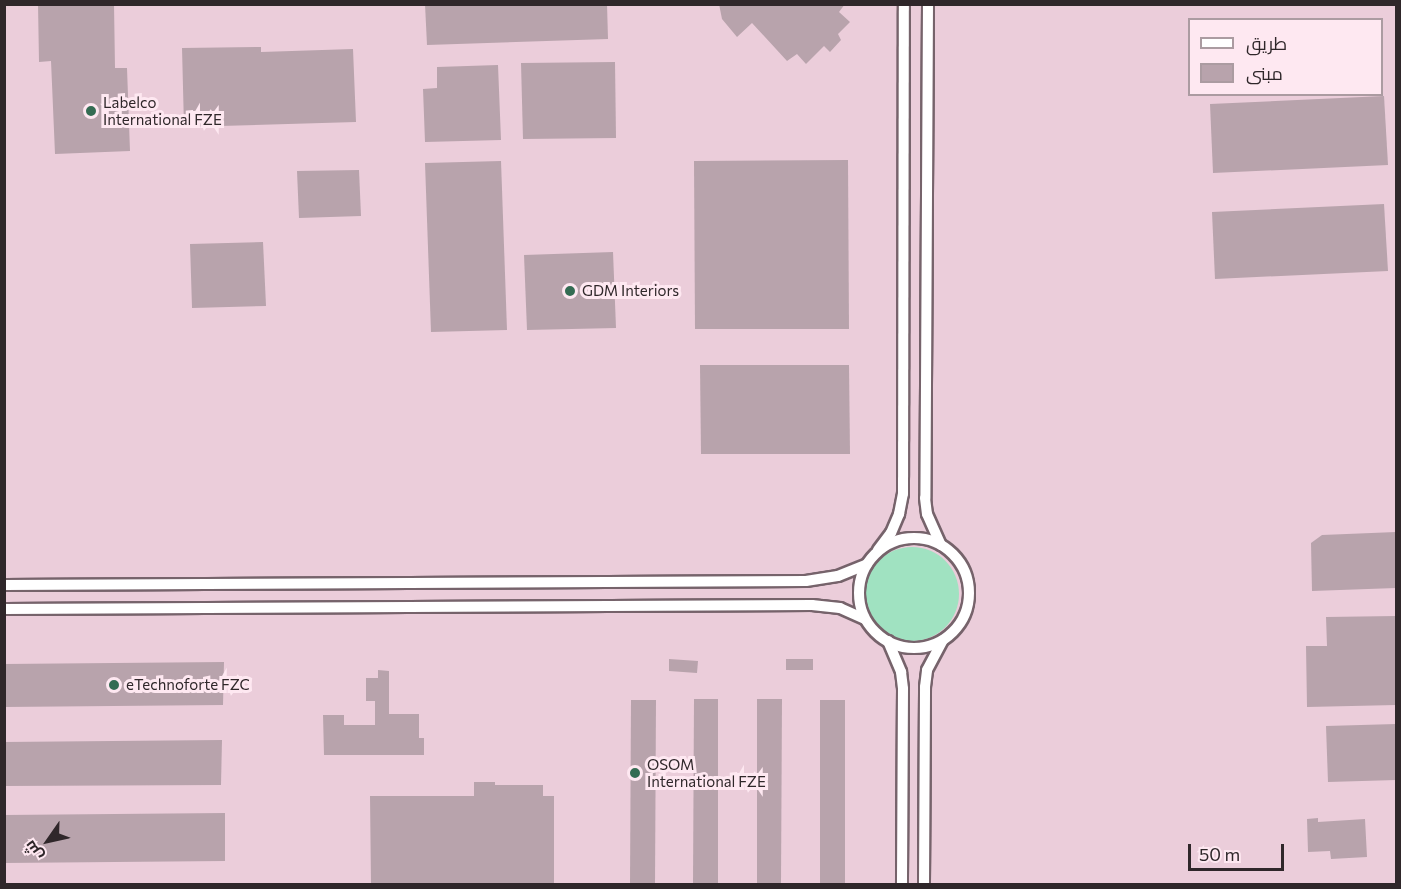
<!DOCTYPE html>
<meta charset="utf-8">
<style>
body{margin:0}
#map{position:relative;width:1401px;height:889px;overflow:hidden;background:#f0dae3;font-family:Commissioner,Cairo,sans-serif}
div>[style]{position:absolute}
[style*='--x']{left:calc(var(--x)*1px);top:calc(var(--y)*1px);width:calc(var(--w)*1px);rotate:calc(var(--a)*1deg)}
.built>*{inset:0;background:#ebcdda}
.green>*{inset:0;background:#a0e2c1}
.round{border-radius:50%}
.building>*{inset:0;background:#b8a3ac}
.roads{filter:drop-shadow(2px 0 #76636b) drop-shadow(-2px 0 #76636b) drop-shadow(0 2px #76636b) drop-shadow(0 -2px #76636b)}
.minor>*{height:10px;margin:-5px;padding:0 5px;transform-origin:5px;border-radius:5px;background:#fff}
.minor>.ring{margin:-5px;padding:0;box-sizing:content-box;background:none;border:10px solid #fff;border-radius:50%}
.dots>*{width:16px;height:16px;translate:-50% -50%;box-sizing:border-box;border:3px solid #fee8f1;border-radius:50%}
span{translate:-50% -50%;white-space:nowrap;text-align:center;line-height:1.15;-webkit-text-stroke:6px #fee8f1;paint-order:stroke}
.poi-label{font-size:15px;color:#2f272a}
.left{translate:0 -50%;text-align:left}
.frame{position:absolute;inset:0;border:6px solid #2f272a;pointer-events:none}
.legend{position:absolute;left:1188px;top:18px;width:195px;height:78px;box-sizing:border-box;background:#fee8f1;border:2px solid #ab9ba1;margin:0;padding:8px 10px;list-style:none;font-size:18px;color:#2f272a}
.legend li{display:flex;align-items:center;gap:12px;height:30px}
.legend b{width:30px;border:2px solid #ab9ba1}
.north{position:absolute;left:18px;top:811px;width:60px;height:60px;-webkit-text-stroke:4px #fee8f1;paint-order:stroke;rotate:236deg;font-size:16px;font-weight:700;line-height:24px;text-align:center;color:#2f272a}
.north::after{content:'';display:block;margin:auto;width:21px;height:27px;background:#2f272a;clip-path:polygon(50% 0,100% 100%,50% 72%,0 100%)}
.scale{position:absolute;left:1188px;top:844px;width:96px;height:27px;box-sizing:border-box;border:3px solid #2f272a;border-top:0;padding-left:8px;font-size:18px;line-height:21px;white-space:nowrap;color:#2f272a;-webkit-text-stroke:4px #fee8f1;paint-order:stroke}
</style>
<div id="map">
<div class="built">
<i style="clip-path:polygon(evenodd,5px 5px,1396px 5px,1396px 884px,5px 884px,5px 5px,1190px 20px,1382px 20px,1382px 94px,1190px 94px,1190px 20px)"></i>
</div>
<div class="green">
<i class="round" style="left:865px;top:547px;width:94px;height:94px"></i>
</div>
<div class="building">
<i style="clip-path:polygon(38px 4px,114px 4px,115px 68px,127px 68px,130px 151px,55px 154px,51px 61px,39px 62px)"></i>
<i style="clip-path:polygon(425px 4px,607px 4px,608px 39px,427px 45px)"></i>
<i style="clip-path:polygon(719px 4px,845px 4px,839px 12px,850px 22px,838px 34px,841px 40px,830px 52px,824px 46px,806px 64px,797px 54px,787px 61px,752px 23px,737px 37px,722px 19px)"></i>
<i style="clip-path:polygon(261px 47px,261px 52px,353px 49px,356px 122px,184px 127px,182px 48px)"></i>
<i style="clip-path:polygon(615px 62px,616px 138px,523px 139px,521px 63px)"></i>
<i style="clip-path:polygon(498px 65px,501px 140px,425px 142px,423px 89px,437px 88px,437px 67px)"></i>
<i style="clip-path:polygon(1384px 96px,1388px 165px,1213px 173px,1210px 104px)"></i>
<i style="clip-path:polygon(848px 160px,849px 329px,695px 329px,694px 161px)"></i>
<i style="clip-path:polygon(501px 161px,507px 330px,431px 332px,425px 163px)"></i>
<i style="clip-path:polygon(359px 170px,361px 216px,299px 218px,297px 171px)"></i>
<i style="clip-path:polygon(1384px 204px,1388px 271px,1215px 279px,1212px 212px)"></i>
<i style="clip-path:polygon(263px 242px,266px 306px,192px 308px,190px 244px)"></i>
<i style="clip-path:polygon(613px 252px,616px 328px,527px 330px,524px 255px)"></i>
<i style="clip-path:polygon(700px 365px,849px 365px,850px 454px,701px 454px)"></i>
<i style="clip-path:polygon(1396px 532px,1396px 588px,1312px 591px,1311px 543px,1322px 535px)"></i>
<i style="clip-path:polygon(1396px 616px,1396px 705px,1307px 707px,1306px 646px,1327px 646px,1326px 617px)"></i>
<i style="clip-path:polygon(669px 659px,698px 661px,697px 673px,669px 671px)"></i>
<i style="clip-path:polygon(786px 659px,813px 659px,813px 670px,786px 670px)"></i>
<i style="clip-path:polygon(224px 662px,223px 705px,4px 707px,4px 664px)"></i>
<i style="clip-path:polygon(378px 670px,389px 671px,389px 714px,419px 714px,419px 738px,424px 738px,424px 755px,324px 755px,323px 715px,344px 715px,344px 725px,375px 725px,375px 701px,366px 701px,366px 678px,378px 678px)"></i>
<i style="clip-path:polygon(694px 699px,718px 699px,718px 885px,693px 885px)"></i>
<i style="clip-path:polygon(757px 699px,782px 699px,781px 885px,757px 885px)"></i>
<i style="clip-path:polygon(631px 700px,656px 700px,655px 885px,630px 885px)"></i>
<i style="clip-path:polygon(820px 700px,845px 700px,845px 885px,820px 885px)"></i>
<i style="clip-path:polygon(1396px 724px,1396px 780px,1328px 782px,1326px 726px)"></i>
<i style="clip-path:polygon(222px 740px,221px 785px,4px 786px,4px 742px)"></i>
<i style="clip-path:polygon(474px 782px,495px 782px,495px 785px,543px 785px,543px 796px,554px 796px,554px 885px,371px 885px,370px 796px,474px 796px)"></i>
<i style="clip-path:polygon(225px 813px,225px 861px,4px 863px,4px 815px)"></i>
<i style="clip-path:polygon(1318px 818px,1318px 822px,1365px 819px,1367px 857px,1331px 859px,1330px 851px,1308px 852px,1307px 819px)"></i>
</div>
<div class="roads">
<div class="minor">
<i style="--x:928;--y:4;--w:494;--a:90.3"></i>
<i style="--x:925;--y:498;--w:16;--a:83"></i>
<i style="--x:927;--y:514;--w:34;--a:66"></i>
<i class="ring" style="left:859px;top:538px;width:100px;height:100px"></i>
<i style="--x:878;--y:550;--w:21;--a:-53"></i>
<i style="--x:891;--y:533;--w:21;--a:-67"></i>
<i style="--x:899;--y:514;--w:20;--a:-79"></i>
<i style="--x:903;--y:494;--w:490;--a:-89.9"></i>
<i style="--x:4;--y:585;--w:802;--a:-0.29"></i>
<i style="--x:806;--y:581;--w:32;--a:-9"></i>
<i style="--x:838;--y:576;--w:31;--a:-22"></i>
<i style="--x:4;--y:609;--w:808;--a:-0.28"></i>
<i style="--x:812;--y:605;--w:28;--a:6"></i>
<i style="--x:840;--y:608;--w:27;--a:24"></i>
<i style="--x:888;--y:641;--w:34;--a:67"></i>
<i style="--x:901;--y:672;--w:17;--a:83"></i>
<i style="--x:903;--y:689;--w:195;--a:90.3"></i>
<i style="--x:924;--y:884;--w:197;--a:-89.7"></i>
<i style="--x:925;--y:687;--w:17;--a:-83"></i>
<i style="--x:927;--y:670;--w:34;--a:-62"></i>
</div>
</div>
<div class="dots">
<i style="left:91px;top:111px;background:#346c53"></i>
<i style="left:570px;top:291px;background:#346c53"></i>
<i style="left:114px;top:685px;background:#346c53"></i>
<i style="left:635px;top:773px;background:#346c53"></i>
</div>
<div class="poi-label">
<span class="left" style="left:103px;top:111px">Labelco<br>International FZE</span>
<span class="left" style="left:582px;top:291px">GDM Interiors</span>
<span class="left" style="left:126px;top:685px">eTechnoforte FZC</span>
<span class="left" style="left:647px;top:773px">OSOM<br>International FZE</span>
</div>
<div class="frame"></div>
<ul class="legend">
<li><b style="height:8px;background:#fff"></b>طريق</li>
<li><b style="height:16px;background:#b8a3ac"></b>مبنى</li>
</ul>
<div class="north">ش</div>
<div class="scale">50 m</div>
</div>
